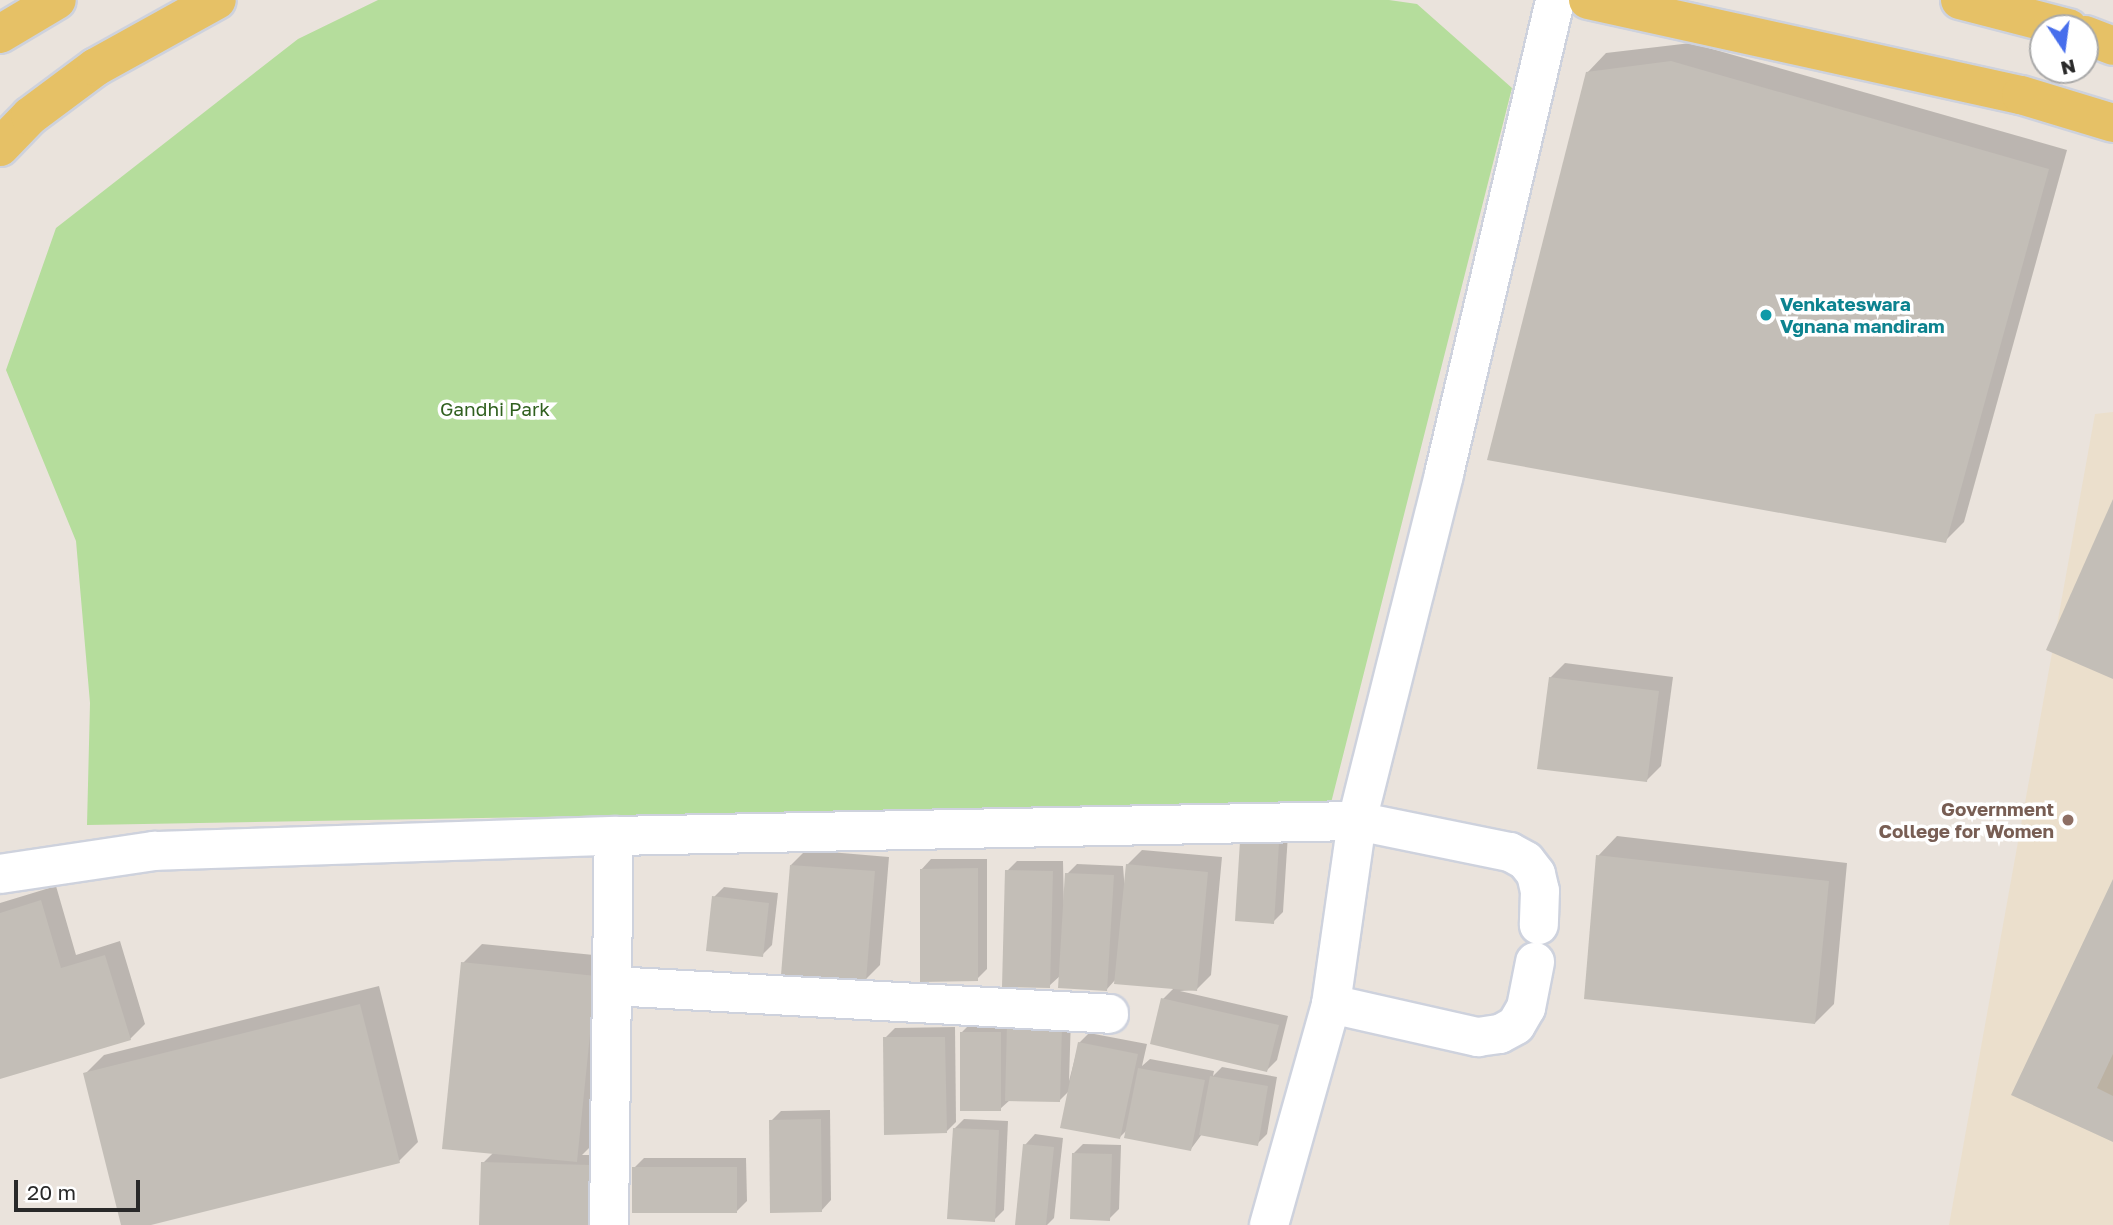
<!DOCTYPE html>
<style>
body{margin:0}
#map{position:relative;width:2113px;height:1225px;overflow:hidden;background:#eae3dc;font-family:"Golos Text",sans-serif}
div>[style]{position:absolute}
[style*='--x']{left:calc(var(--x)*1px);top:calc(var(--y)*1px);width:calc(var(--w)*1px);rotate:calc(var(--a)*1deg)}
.education>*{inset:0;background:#ebdfcc}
.green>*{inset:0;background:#b5dd9c}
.shadow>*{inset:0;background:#0003}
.building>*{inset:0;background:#c3beb7}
.roads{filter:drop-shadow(2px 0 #ced2dd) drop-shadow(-2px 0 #ced2dd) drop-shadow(0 2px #ced2dd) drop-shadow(0 -2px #ced2dd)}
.minor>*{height:38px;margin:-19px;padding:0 19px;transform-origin:19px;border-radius:19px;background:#fff}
.major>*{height:38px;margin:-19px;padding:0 19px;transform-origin:19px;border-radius:19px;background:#e6c166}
.dots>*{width:19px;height:19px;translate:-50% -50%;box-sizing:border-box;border:4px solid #fff;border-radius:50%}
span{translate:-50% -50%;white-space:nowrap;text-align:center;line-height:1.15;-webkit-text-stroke:7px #fff;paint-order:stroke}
.culture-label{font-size:19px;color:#0d838f;font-weight:700}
.left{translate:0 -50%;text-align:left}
.park-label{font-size:19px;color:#30601f}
.education-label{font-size:19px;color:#785e54;font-weight:700}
.right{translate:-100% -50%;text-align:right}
.north{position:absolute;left:2029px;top:14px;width:70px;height:70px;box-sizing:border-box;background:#fff;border:2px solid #a9a9a9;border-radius:50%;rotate:167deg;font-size:19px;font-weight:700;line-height:28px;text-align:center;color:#292929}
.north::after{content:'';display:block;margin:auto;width:24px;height:32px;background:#476eec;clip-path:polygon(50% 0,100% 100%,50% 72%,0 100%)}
.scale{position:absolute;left:14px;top:1180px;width:126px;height:32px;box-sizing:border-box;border:4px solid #292929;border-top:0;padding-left:9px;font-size:21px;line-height:24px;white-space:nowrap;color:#292929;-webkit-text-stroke:5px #fff;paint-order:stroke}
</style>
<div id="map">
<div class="education">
<i style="clip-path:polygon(2113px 412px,2113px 1225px,1949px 1225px,2095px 414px)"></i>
</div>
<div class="green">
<i style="clip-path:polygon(378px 0,1389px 0,1417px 4px,1512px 88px,1331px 803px,87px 825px,90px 703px,76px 541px,6px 370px,56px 228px,298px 39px)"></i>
</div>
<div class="shadow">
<i style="clip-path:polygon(1691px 43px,2067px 150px,1964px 522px,1945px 541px,1587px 73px,1606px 53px)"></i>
<i style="clip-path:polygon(1565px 663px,1673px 677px,1661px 766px,1646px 781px,1550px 678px)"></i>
<i style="clip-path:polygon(1288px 834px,1283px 912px,1273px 922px,1241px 841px)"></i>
<i style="clip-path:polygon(1617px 836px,1847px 863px,1834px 1004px,1815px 1023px,1598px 856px)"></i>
<i style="clip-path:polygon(806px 850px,889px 857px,880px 965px,865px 980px,791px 865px)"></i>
<i style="clip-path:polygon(1142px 850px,1222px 857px,1211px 975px,1196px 990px,1180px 991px,1288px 1016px,1277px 1060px,1267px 1070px,1163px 999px,1174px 988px,1116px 979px,1107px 989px,1061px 975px,1049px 986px,1007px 871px,1017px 861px,1063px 861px,1064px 911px,1067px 874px,1077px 864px,1123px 866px,1125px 892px,1127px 865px)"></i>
<i style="clip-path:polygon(931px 859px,987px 859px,987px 969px,977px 979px,921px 870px)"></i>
<i style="clip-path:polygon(2113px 883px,2113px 1140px,2013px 1094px)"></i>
<i style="clip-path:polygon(56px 886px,76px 955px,120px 941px,145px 1024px,130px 1039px,0 1078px,0 903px)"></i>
<i style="clip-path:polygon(724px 887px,778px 893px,772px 945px,762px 955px,714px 897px)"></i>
<i style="clip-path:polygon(482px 944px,614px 957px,596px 1141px,582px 1155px,600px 1155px,595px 1225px,481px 1225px,483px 1163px,494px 1152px,463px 963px)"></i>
<i style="clip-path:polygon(379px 986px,418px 1142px,399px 1161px,144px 1225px,123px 1225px,85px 1074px,104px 1055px)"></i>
<i style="clip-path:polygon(1071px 1017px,1069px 1081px,1079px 1043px,1089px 1033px,1147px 1044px,1142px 1066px,1150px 1059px,1214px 1071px,1213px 1076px,1222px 1067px,1277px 1077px,1267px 1134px,1257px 1144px,1202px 1134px,1191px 1149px,1128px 1129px,1120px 1137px,1070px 1090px,1059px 1101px,1010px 1100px,1000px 1109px,962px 1032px,972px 1022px)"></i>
<i style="clip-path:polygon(955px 1027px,956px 1122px,946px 1132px,885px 1038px,895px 1028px)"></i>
<i style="clip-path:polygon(830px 1110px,831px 1200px,821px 1211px,771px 1121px,781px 1111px)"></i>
<i style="clip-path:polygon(964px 1119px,1008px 1121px,1004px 1210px,994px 1220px,954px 1129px)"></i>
<i style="clip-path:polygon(1035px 1134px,1063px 1138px,1054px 1218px,1047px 1225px,1023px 1225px,1025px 1145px)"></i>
<i style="clip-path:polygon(1083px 1144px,1121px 1145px,1119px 1209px,1109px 1219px,1073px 1154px)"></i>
<i style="clip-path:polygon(644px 1158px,746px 1158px,747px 1201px,737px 1211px,634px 1168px)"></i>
</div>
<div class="building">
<i style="clip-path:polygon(1671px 61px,2049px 169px,1946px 543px,1487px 460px,1586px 72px)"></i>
<i style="clip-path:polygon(2113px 499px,2113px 679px,2046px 650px)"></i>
<i style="clip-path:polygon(1549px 677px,1659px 691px,1647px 782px,1537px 769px)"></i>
<i style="clip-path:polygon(1240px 841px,1279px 843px,1274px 924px,1235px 921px)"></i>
<i style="clip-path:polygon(1596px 855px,1829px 881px,1815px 1024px,1584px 999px)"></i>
<i style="clip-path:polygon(1126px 864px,1208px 872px,1197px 991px,1114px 984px)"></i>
<i style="clip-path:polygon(790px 865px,875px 871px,866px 981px,781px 975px)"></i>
<i style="clip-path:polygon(978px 868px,978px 981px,920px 982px,920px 869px)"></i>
<i style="clip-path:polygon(1005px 870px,1053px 871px,1050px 988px,1002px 987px)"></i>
<i style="clip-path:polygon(1065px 873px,1114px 875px,1107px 991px,1058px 988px)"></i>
<i style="clip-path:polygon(2113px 879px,2113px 1054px,2097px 1088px,2113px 1096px,2113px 1142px,2011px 1095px)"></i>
<i style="clip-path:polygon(712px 896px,769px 903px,763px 957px,706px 951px)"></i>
<i style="clip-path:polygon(41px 900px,61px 968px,105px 955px,131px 1040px,0 1079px,0 913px)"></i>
<i style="clip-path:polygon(461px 962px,596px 976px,577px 1162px,442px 1149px)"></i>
<i style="clip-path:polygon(1161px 998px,1279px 1025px,1267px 1072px,1150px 1044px)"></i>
<i style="clip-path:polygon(360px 1004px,400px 1163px,151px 1225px,121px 1225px,83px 1073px)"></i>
<i style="clip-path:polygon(1007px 1024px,1062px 1026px,1060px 1102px,1005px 1101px)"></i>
<i style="clip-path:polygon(960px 1032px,1001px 1032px,1001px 1111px,960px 1111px)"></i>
<i style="clip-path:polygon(883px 1037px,945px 1037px,947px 1133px,884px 1135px)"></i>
<i style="clip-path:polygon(1078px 1042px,1138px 1054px,1120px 1139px,1060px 1128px)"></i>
<i style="clip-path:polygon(1138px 1068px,1205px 1080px,1191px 1151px,1124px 1138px)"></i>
<i style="clip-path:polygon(1210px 1076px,1268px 1086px,1258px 1146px,1199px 1135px)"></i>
<i style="clip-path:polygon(821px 1119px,822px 1212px,770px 1213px,769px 1120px)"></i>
<i style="clip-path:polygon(953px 1128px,999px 1130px,995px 1222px,947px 1219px)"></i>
<i style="clip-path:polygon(1023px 1144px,1054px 1147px,1046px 1225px,1015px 1225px)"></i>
<i style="clip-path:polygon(1072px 1153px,1112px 1154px,1110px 1221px,1070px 1219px)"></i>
<i style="clip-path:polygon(481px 1162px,591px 1165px,589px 1225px,479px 1225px)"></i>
<i style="clip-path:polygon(632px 1167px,737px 1167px,737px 1213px,632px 1213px)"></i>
</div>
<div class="roads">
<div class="minor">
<i style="--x:0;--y:874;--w:156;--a:-8.5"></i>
<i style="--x:154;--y:851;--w:460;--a:-1.9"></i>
<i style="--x:614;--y:836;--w:743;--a:-1.16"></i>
<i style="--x:1357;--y:821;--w:156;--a:11.5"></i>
<i style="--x:1510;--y:852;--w:18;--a:29"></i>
<i style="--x:1526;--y:861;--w:16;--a:52"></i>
<i style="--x:1536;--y:874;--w:17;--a:77"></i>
<i style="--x:1540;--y:891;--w:34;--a:92"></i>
<i style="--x:613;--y:986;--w:497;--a:3.2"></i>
<i style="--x:1331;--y:1004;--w:151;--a:12.7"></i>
<i style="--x:1478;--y:1037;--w:22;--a:-8"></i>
<i style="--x:1500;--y:1034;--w:18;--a:-29"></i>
<i style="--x:1516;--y:1025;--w:20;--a:-60"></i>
<i style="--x:1526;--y:1008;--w:47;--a:-78.9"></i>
<i style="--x:609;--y:1225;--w:389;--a:-89.3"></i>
<i style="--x:1269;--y:1225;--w:230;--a:-74.3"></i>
<i style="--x:1331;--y:1004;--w:185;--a:-81.9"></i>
<i style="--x:1357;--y:821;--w:358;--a:-75.9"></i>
<i style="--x:1444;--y:474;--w:487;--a:-76.8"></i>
</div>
<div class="major">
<i style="--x:1588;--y:0;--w:443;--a:12.4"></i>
<i style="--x:2021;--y:95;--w:96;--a:16.9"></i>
<i style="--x:1960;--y:0;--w:112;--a:14.5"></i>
<i style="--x:0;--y:34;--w:66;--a:-30.8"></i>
<i style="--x:2085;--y:35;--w:30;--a:21"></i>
<i style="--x:0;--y:147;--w:43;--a:-45.9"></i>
<i style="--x:30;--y:116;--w:82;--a:-36.6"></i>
<i style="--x:96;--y:67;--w:138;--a:-29"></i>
</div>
</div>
<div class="dots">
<i style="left:1766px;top:315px;background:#0f9aa8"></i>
<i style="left:2068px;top:820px;background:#8d6e63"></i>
</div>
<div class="culture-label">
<span class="left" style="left:1780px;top:315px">Venkateswara<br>Vgnana mandiram</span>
</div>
<div class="park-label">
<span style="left:495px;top:409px">Gandhi Park</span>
</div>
<div class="education-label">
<span class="right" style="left:2054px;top:820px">Government<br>College for Women</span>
</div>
<div class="north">N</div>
<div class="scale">20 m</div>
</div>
